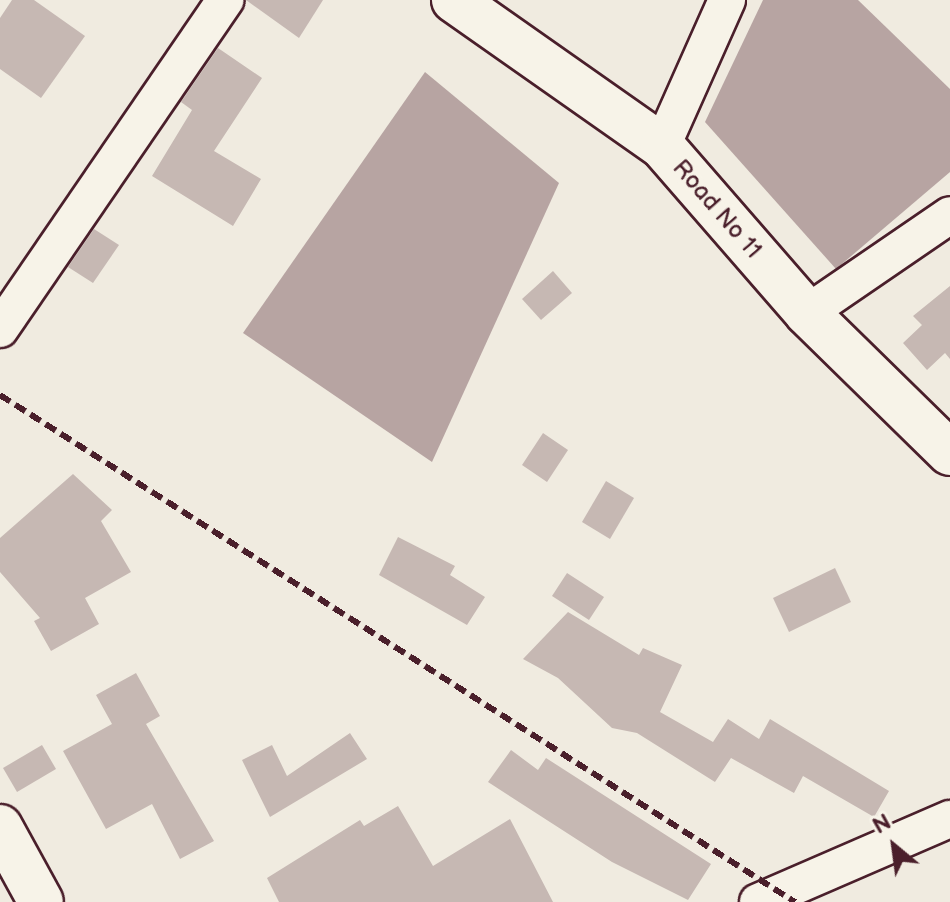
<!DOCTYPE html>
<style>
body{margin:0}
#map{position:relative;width:950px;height:902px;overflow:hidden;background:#f0ebe0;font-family:"Balsamiq Sans",sans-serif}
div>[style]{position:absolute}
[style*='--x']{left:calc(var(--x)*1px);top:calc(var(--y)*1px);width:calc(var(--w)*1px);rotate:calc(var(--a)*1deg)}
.water>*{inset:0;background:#b7a4a2}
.building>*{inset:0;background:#c6b8b3}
.roads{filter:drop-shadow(2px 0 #4a1f2b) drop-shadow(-2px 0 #4a1f2b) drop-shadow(0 2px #4a1f2b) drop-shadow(0 -2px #4a1f2b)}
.minor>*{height:36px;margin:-18px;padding:0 18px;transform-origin:18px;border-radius:18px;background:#f7f3e8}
.tertiary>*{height:44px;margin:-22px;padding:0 22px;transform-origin:22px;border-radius:22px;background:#f7f3e8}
.trunk>*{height:44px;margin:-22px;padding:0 22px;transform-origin:22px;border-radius:22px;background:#f7f3e8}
.rail>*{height:6px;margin-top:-3px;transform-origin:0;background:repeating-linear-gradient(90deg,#4a1f2b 0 12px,transparent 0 18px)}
span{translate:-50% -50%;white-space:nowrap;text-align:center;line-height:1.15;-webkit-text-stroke:8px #f7f3e8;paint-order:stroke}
.street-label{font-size:24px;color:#4a1f2b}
.north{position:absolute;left:854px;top:806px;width:80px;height:80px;-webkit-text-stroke:6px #f7f3e8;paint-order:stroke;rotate:331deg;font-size:22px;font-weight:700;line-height:32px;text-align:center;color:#4a1f2b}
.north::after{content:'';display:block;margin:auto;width:28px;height:36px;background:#4a1f2b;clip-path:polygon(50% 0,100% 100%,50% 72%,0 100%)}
</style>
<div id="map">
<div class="water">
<i style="clip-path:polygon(763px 0,858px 0,950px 89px,950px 172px,836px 269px,705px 122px)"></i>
<i style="clip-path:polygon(425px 72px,559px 183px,432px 462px,243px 333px)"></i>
</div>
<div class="building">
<i style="clip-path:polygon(12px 0,34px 0,85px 36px,41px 98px,0 69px,0 18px)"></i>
<i style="clip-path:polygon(246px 0,323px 0,299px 38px)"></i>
<i style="clip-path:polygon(218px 48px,262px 78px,214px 151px,261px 179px,233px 226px,152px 176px,192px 110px,181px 102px)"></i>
<i style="clip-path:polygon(94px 229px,119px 245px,93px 283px,68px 267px)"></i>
<i style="clip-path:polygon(553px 271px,572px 293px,541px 320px,522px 299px)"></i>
<i style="clip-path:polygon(950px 286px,950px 359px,945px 353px,927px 370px,903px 343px,922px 325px,913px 316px)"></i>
<i style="clip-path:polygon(543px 433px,568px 450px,547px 482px,522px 465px)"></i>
<i style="clip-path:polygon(73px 474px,112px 510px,101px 521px,131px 572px,85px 598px,99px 624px,51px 651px,34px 621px,40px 618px,0 572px,0 538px)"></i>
<i style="clip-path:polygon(606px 481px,634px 498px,610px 539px,582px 522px)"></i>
<i style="clip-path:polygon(398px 537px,455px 566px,450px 575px,485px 597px,467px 625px,379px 575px)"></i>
<i style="clip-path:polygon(835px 568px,851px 602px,789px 632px,773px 598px)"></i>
<i style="clip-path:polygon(567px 573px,604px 597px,589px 620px,552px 596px)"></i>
<i style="clip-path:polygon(568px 612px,639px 655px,643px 648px,682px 665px,660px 712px,713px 742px,728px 719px,759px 739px,770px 719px,889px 791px,874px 817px,803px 776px,794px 793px,731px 758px,715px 782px,637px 733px,612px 728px,558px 678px,523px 659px)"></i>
<i style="clip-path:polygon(136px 673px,160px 716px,146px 724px,214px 841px,180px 859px,152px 804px,106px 829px,63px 751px,112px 724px,96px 695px)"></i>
<i style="clip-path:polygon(350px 733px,367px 759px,270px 817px,242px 760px,272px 745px,287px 776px)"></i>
<i style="clip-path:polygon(42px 745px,56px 769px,17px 792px,3px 768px)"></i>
<i style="clip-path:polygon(511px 750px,538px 770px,546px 758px,711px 864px,688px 900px,612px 862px,488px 782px)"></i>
<i style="clip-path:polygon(398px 806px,433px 866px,510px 819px,553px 902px,279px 902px,267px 878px,360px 820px,364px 826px)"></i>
</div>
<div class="roads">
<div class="minor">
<i style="--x:662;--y:146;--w:160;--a:-66"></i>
<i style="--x:807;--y:313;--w:173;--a:-34.4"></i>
<i style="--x:0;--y:329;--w:399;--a:-55.6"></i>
<i style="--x:758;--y:902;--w:209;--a:-23.4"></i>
</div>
<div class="tertiary">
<i style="--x:454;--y:0;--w:254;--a:35.1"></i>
<i style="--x:662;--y:146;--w:221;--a:49"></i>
<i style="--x:807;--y:313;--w:200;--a:44.4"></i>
</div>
<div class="trunk">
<i style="--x:0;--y:827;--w:85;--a:61.3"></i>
</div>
</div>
<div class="rail">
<i style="--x:0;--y:395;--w:943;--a:32.53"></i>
</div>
<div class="street-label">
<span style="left:717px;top:209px;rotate:49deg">Road No 11</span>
</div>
<div class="north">N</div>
</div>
